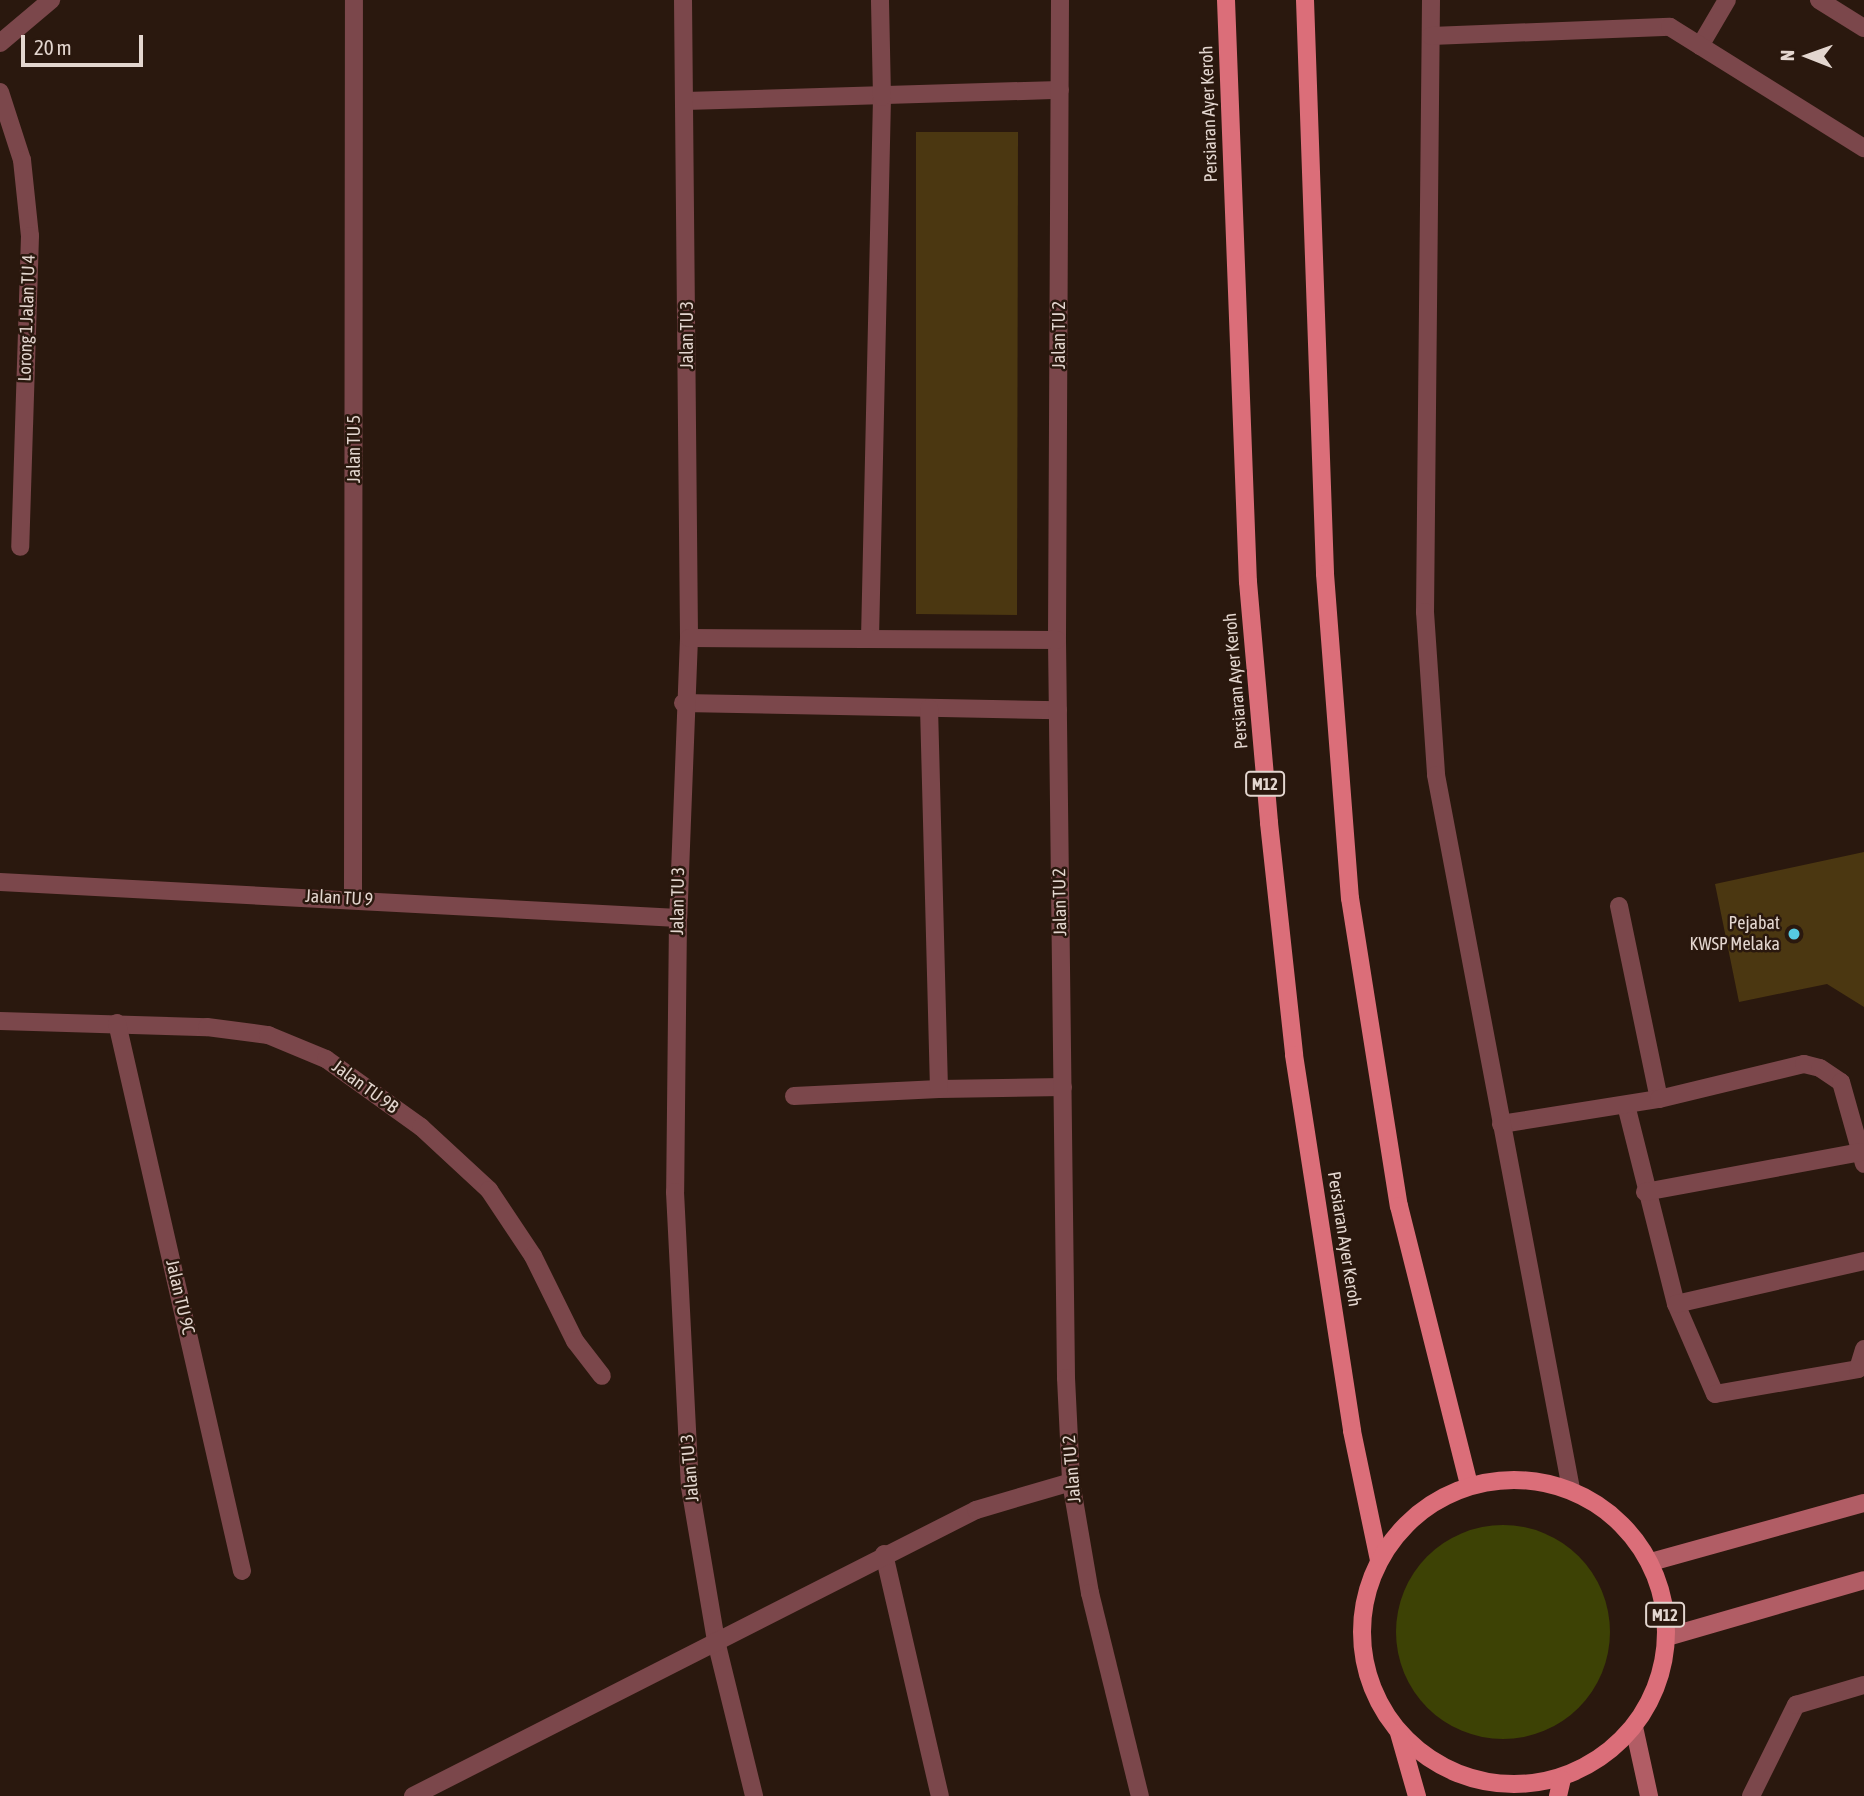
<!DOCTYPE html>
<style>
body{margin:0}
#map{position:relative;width:1864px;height:1796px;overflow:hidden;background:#2a180e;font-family:"Asap Condensed",sans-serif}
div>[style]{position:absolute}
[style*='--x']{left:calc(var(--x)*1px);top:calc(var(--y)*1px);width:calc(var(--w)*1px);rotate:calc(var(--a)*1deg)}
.green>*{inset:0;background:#3d4205}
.round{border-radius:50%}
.building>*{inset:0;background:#4b3711}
.lane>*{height:18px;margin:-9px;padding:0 9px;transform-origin:9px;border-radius:9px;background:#7b474b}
.street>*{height:18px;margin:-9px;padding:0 9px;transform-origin:9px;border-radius:9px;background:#7b474b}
.secondary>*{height:18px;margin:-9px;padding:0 9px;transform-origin:9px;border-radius:9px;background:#b15d65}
.primary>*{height:18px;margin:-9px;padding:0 9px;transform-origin:9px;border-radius:9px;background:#db6e79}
.primary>.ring{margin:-9px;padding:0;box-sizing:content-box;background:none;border:18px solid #db6e79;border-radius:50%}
.dots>*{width:19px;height:19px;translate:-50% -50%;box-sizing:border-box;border:4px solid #2a180e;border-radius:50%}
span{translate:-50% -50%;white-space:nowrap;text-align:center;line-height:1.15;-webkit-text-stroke:5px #2a180e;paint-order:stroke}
.shield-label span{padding:2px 5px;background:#2a180e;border:2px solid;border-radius:5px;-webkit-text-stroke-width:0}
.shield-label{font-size:16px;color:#e3d6cf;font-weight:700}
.street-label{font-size:18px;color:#e3d6cf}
.poi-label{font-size:18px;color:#e3d6cf}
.right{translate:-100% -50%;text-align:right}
.north{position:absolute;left:1773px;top:21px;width:70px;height:70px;-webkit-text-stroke:5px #2a180e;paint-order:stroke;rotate:271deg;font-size:19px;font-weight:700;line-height:28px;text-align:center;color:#e3d6cf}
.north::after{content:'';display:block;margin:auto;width:24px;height:32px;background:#e3d6cf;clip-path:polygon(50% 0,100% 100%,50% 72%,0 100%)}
.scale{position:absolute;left:21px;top:35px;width:122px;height:32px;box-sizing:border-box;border:4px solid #e3d6cf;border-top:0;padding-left:9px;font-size:21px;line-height:24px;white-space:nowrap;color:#e3d6cf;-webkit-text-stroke:5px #2a180e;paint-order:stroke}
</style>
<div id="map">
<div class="green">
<i class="round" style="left:1396px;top:1525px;width:214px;height:214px"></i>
</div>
<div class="building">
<i style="clip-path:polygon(916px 132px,1018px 132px,1017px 615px,916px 614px)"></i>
<i style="clip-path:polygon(1864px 852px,1864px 1007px,1827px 984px,1739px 1002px,1715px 884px)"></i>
</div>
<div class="lane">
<i style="--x:1819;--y:0;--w:53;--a:31.9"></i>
<i style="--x:1700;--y:46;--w:53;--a:-59.6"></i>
<i style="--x:685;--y:101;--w:375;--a:-1.7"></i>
<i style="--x:870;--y:639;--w:542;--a:-88.73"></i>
<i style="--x:882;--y:97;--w:97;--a:-91.2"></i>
<i style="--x:683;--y:703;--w:375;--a:1.1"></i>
<i style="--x:1619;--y:906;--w:197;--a:78.3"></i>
<i style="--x:939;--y:1089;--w:124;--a:-0.9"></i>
<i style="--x:794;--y:1096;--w:145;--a:-2.8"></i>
<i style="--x:939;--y:1089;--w:381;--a:-91.5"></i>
<i style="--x:1626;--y:1105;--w:205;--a:75.9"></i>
<i style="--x:1676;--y:1304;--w:98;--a:66.6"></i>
<i style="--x:1715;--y:1394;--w:145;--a:-9.9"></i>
<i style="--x:1858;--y:1369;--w:21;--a:-73"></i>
<i style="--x:1501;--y:1124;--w:160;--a:-9"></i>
<i style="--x:1659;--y:1099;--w:149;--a:-13.6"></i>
<i style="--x:1804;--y:1064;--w:16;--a:14"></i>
<i style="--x:1820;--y:1068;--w:25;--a:34"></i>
<i style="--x:1841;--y:1082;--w:85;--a:74.3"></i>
<i style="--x:1645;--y:1192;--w:219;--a:-10.5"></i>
<i style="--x:1676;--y:1304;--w:193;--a:-12.9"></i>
<i style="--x:884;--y:1554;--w:248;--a:77"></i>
<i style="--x:1751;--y:1796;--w:102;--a:-63.7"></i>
<i style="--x:1796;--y:1705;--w:71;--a:-16.4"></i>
</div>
<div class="street">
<i style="--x:683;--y:0;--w:638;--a:89.46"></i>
<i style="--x:689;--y:638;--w:280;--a:92.2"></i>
<i style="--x:678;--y:918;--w:274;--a:90.6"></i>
<i style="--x:675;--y:1192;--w:295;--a:87.1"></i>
<i style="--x:690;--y:1487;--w:156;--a:80.4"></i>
<i style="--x:716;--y:1641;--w:160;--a:76.2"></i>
<i style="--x:1060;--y:0;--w:640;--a:90.27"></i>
<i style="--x:1057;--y:640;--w:738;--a:89.3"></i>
<i style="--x:1066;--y:1378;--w:104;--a:87.2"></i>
<i style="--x:1071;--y:1482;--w:113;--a:80.3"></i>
<i style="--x:1090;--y:1593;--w:209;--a:76.2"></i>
<i style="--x:1431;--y:0;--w:612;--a:90.56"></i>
<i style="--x:1425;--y:612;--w:163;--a:86.1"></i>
<i style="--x:1436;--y:775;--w:727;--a:79.29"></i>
<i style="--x:1431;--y:36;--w:239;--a:-2.2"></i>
<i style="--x:1670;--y:27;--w:229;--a:32"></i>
<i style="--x:0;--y:43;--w:67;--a:-40.1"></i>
<i style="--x:0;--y:92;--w:71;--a:72.1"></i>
<i style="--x:22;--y:160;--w:76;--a:84"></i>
<i style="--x:30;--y:236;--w:311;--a:91.8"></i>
<i style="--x:689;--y:638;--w:368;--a:0.3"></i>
<i style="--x:0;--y:882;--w:679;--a:3.04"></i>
<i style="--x:353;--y:899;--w:899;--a:-89.94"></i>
<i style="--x:0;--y:1021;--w:207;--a:1.7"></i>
<i style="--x:207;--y:1027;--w:62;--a:7.5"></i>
<i style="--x:268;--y:1035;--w:63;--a:22.5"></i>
<i style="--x:326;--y:1059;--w:117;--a:35.6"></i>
<i style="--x:421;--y:1127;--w:93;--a:42.8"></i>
<i style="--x:489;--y:1190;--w:79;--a:56.3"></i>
<i style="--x:533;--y:1256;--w:95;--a:63.7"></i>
<i style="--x:575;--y:1341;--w:44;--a:52.4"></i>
<i style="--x:117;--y:1023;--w:562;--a:77.15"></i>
<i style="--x:413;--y:1796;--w:631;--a:-26.93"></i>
<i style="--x:976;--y:1510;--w:99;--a:-16.4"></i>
</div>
<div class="secondary">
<i style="--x:1651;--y:1562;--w:221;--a:-15.5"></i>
<i style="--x:1667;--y:1637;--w:205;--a:-16.1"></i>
<i style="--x:1634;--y:1727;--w:71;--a:77.7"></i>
</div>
<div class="primary">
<i style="--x:1226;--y:0;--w:582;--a:87.84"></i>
<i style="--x:1248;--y:582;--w:242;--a:85"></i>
<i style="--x:1269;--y:823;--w:233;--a:83.8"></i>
<i style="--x:1294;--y:1055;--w:380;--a:81.2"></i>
<i style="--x:1352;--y:1431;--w:132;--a:78.2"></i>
<i style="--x:1305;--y:0;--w:574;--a:88"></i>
<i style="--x:1325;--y:574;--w:325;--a:85.6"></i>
<i style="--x:1350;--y:898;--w:312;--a:81"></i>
<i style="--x:1399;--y:1206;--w:288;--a:75.9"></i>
<i class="ring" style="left:1362px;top:1480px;width:286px;height:286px"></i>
<i style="--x:1399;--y:1733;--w:66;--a:74.1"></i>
<i style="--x:1558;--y:1796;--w:17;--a:-77"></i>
</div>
<div class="dots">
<i style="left:1794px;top:934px;background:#56c9e0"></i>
</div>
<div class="shield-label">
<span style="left:1265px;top:784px">M12</span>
<span style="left:1665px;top:1615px">M12</span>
</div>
<div class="street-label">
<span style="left:1209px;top:114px;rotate:-92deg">Persiaran Ayer Keroh</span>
<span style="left:27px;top:318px;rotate:-88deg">Lorong 1 Jalan TU 4</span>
<span style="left:687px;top:335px;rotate:-90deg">Jalan TU 3</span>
<span style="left:1059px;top:335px;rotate:-90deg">Jalan TU 2</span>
<span style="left:354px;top:449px;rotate:-90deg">Jalan TU 5</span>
<span style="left:1236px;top:681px;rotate:-95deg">Persiaran Ayer Keroh</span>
<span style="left:339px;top:898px;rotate:3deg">Jalan TU 9</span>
<span style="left:678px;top:901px;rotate:-89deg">Jalan TU 3</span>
<span style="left:1060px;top:902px;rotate:-91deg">Jalan TU 2</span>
<span style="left:365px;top:1087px;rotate:36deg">Jalan TU 9B</span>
<span style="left:1344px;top:1239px;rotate:81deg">Persiaran Ayer Keroh</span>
<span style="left:180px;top:1297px;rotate:77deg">Jalan TU 9C</span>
<span style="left:690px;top:1468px;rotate:-95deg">Jalan TU 3</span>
<span style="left:1072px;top:1469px;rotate:-95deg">Jalan TU 2</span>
</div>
<div class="poi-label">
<span class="right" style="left:1780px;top:934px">Pejabat<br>KWSP Melaka</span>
</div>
<div class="north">N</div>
<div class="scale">20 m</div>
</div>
